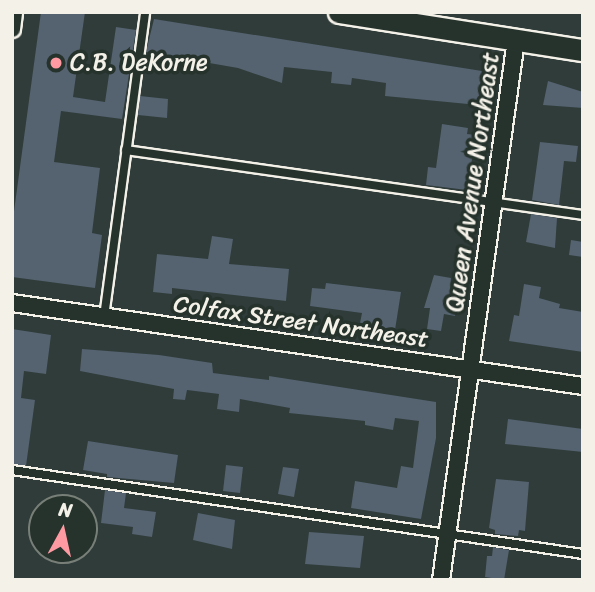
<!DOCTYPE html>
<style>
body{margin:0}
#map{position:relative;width:595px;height:592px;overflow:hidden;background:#2f3c3a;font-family:Sriracha,sans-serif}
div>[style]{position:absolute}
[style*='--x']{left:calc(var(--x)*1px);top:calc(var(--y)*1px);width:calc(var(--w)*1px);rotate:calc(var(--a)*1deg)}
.building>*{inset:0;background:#55626f}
.roads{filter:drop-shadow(2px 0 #f4f1e8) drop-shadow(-2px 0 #f4f1e8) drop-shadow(0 2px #f4f1e8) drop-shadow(0 -2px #f4f1e8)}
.service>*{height:8px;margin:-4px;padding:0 4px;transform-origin:4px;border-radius:4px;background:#26332d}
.minor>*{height:16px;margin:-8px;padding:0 8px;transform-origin:8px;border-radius:8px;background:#26332d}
.tertiary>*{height:21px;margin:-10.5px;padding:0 10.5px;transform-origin:10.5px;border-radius:10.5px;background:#26332d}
.dots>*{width:19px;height:19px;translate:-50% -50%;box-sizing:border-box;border:4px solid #26332d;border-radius:50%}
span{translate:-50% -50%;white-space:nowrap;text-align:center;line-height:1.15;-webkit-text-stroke:7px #26332d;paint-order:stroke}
.poi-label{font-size:24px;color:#f4f1e8}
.left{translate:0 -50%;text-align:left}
.street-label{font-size:24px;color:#f4f1e8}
.frame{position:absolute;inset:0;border:14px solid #f4f1e8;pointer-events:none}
.north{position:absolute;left:28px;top:494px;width:70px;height:70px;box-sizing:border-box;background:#26332d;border:2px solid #787f78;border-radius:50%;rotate:8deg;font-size:19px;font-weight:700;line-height:28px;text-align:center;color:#f4f1e8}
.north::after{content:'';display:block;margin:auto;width:24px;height:32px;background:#ff9aa2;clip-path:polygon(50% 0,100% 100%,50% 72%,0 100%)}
</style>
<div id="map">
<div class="building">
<i style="clip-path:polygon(41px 12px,85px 12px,73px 97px,105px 102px,116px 27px,136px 30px,122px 119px,61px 111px,54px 162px,100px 168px,92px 233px,102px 235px,95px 288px,12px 277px,12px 226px)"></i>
<i style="clip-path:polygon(154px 19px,482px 71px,478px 105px,385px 96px,386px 83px,352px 78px,351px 85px,331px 83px,332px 72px,284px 67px,282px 83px,238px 68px,146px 52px)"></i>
<i style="clip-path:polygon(548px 81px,583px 92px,583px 108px,543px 105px)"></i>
<i style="clip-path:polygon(140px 96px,168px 99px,167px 118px,138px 115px)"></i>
<i style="clip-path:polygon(442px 124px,468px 128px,467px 134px,476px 135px,467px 190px,426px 185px,428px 167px,436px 168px)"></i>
<i style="clip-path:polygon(540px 142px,578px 146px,576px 162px,564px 161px,559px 205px,532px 200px)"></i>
<i style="clip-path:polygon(531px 214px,557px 218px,555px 248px,526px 242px)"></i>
<i style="clip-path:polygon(212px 236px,233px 239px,229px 264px,289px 269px,286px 301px,172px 288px,172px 294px,153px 292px,157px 254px,208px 259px)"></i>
<i style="clip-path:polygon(571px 240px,583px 242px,583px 257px,569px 255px)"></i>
<i style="clip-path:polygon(434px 275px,451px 278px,450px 289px,458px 290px,455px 316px,444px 314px,441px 331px,427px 329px,430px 308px,424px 308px)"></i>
<i style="clip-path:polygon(326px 283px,401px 292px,395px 330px,360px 323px,362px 313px,310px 306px,312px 288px,325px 289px)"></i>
<i style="clip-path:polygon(524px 284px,541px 287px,539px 298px,560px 304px,559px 308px,583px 312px,583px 352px,509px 341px,514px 315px,519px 316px)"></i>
<i style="clip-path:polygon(12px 329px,51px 335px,46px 374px,24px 371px,21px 398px,35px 400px,26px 466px,12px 464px)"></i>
<i style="clip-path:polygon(82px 349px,159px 355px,212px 363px,213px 373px,269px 380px,269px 376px,436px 402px,436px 438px,421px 519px,351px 508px,355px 481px,397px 488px,401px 466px,413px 468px,419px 421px,395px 418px,393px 430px,365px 425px,365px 421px,289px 413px,290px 408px,240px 399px,239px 412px,217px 409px,219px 394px,187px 390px,185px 400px,173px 399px,174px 389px,80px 371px)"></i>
<i style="clip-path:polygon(508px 419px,583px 429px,583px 452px,505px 444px)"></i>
<i style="clip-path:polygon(88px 441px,178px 455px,174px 483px,107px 477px,107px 474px,83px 470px)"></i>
<i style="clip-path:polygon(226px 465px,243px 467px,240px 493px,223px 491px)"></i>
<i style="clip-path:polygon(283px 467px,299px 469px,294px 497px,278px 494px)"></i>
<i style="clip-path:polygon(496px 479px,529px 482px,525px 531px,519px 530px,518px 536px,495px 534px,495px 530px,489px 528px)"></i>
<i style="clip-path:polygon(105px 490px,126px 493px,124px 508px,156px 512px,152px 537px,132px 534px,133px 527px,101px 523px)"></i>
<i style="clip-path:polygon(198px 513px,235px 520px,232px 549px,193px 540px)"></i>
<i style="clip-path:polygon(309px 532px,364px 536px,360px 568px,305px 564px)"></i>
<i style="clip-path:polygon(493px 547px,509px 550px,504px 580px,485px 577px,487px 556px,492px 556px)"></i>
</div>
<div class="roads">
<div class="service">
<i style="--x:126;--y:150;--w:462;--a:8.1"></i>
<i style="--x:104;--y:317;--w:308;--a:-82.3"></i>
<i style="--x:12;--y:470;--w:577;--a:8.37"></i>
</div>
<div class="minor">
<i style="--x:12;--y:29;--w:17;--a:-83"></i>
<i style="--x:12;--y:303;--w:577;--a:8.27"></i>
<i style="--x:441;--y:580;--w:545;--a:-82.09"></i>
</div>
<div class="tertiary">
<i style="--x:339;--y:12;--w:247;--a:8.9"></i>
</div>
</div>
<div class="dots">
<i style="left:56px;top:63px;background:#ff9aa2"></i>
</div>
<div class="poi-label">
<span class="left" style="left:70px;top:63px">C.B. DeKorne</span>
</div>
<div class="street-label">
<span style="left:473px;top:182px;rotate:-82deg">Queen Avenue Northeast</span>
<span style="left:301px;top:322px;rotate:8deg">Colfax Street Northeast</span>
</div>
<div class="frame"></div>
<div class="north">N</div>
</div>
